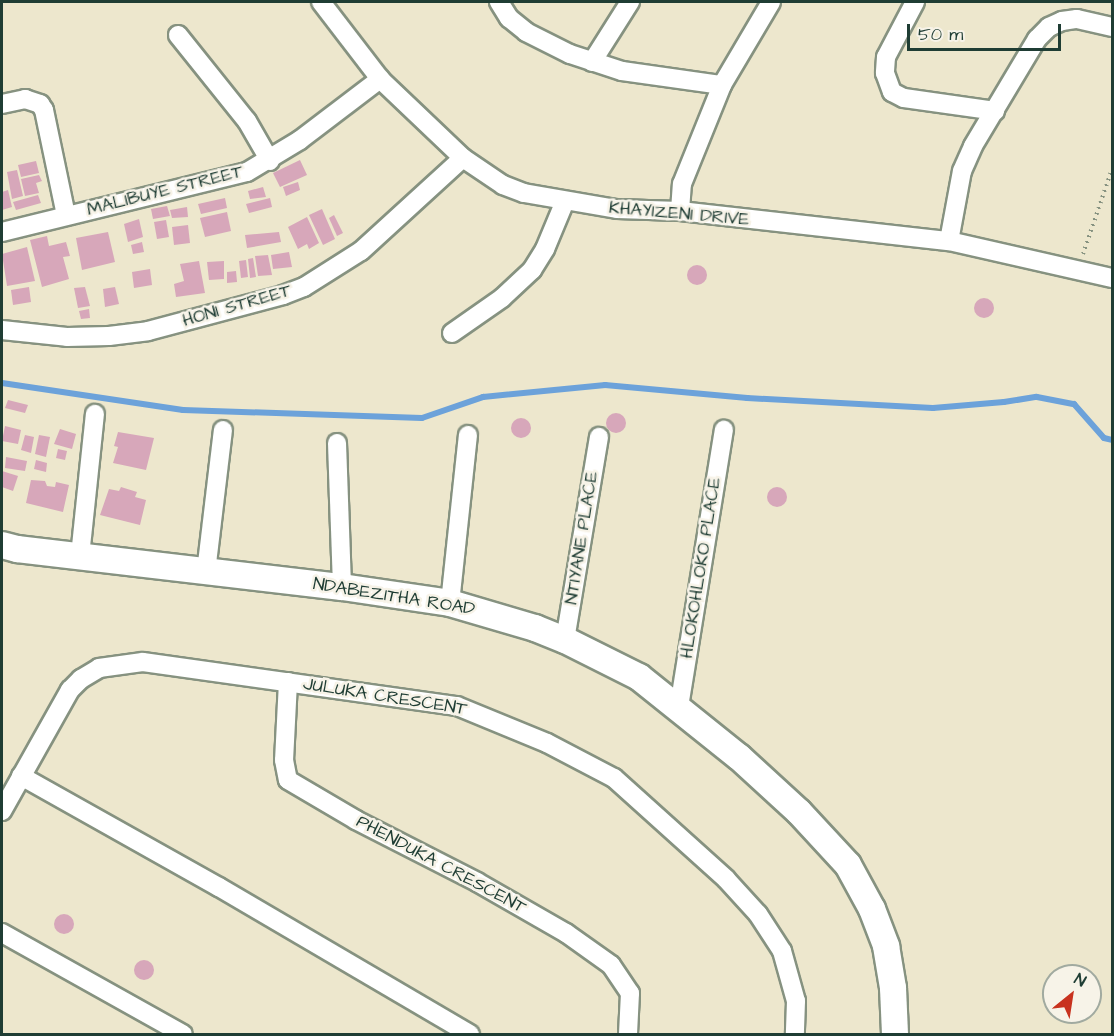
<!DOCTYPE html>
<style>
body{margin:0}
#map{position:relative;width:1114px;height:1036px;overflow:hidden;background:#ede7cd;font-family:"Architects Daughter",sans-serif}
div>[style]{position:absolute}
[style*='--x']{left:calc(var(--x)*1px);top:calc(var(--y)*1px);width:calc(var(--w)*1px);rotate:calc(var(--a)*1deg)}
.stream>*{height:6px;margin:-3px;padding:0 3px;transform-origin:3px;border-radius:3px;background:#6ca2da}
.building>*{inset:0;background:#d7a7ba}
.round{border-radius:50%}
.path>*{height:4px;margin-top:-2px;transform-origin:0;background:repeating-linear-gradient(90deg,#869280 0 1.5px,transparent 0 6px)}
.roads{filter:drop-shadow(2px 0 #869280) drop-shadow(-2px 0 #869280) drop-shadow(0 2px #869280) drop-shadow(0 -2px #869280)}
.street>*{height:18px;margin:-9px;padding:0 9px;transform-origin:9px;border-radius:9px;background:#fff}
.secondary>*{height:26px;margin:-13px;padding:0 13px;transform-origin:13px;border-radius:13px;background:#fff}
span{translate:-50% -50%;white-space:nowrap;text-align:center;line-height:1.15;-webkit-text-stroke:5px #f7f3e8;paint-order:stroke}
.street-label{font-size:18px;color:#1f3d34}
.frame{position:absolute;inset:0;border:3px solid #1f3d34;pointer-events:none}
.north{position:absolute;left:1042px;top:964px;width:60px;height:60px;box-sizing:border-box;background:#f7f3e8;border:2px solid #a1aaa0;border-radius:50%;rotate:30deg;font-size:16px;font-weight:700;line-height:24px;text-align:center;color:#1f3d34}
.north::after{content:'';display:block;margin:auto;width:21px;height:27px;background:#c8321e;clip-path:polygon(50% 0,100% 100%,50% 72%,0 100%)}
.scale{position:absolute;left:907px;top:24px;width:154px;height:27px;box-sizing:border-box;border:3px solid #1f3d34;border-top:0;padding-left:8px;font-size:18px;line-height:21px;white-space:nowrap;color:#1f3d34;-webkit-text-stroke:4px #f7f3e8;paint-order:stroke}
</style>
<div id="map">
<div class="stream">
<i style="--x:2;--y:383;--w:183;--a:8.5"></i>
<i style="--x:183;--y:410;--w:239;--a:1.9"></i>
<i style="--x:422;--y:418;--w:65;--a:-19"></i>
<i style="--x:483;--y:397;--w:123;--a:-5.6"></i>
<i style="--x:605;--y:385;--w:143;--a:5.2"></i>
<i style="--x:747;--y:398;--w:186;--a:3.1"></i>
<i style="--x:933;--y:408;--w:71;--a:-4.8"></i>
<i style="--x:1004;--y:402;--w:33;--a:-9"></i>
<i style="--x:1037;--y:397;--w:38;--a:11"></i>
<i style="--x:1074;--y:404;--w:45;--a:48.6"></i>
<i style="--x:1104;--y:438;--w:8;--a:14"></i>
</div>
<div class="building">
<i style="clip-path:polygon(300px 160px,307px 175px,280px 187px,273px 173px)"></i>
<i style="clip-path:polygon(36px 161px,39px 173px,21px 177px,18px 165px)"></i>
<i style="clip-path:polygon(17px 170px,23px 196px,12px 199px,7px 172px)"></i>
<i style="clip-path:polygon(39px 175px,42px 181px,36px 183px,39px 193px,25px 196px,21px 179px)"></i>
<i style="clip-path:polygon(298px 182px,300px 190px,286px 196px,283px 187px)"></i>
<i style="clip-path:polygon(263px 187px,266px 197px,250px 199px,248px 191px)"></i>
<i style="clip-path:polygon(8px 190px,12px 207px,2px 210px,2px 192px)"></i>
<i style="clip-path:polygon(38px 195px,41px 203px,16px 210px,13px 202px)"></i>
<i style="clip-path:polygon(225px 198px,227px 208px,201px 214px,198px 204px)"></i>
<i style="clip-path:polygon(270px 198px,272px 207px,249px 213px,246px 204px)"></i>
<i style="clip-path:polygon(167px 206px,170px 216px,153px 219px,151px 209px)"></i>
<i style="clip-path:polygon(187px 207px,188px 217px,172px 218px,170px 210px)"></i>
<i style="clip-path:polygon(322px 209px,335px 239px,323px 245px,309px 215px)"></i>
<i style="clip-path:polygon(227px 212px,231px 231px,205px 237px,200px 218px)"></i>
<i style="clip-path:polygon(334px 215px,343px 233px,337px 236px,329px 218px)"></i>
<i style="clip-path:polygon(307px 217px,319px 243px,309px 249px,307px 244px,298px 249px,288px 227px)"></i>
<i style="clip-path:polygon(139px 219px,143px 237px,128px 242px,124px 224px)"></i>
<i style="clip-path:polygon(166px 220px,169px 237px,157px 239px,154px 222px)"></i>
<i style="clip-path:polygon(188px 225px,190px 243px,174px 245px,172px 227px)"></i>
<i style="clip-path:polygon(108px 232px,115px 262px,82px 270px,76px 238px)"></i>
<i style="clip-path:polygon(279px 232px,281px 242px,247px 248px,245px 235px)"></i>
<i style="clip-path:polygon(47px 236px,49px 246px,66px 242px,70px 256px,63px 257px,69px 279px,42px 287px,30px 240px)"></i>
<i style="clip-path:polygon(142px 242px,144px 252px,133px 254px,131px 245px)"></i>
<i style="clip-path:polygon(27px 247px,35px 281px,7px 286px,2px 254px)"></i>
<i style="clip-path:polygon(289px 252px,292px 267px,273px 269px,271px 255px)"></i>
<i style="clip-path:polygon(268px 255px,272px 275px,258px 276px,255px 256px)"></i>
<i style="clip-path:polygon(253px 258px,256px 277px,250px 278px,248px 259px)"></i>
<i style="clip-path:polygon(246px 260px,248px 277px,241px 278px,239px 261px)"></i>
<i style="clip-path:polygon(199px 261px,205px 293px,176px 297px,174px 284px,184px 281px,180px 264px)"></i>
<i style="clip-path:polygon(224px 261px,224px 279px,209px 280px,207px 262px)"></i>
<i class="round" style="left:687px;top:265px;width:20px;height:20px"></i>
<i style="clip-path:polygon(150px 269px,152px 285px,134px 288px,132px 272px)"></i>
<i style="clip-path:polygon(236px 271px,237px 282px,227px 283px,227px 272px)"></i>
<i style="clip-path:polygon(29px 287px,31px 302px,13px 305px,11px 290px)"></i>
<i style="clip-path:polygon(85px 287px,90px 306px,78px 308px,74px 288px)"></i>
<i style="clip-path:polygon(115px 287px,119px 304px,105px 307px,103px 289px)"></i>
<i class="round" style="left:974px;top:298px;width:20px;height:20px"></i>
<i style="clip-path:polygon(89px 309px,90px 318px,81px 319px,79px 311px)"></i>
<i style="clip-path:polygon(8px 400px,28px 405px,25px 413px,5px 408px)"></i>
<i class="round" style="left:606px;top:413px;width:20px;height:20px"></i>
<i class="round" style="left:511px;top:418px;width:20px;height:20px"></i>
<i style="clip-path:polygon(5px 426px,21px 430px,18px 444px,2px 441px)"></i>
<i style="clip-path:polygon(60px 429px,76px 434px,72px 449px,54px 444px)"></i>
<i style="clip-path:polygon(118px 432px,154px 438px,146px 470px,113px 463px,118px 447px,114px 446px)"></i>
<i style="clip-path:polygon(25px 435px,34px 437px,31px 453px,21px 450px)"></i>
<i style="clip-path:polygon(39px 435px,50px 437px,46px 457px,35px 454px)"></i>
<i style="clip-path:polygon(58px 449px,67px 451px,65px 460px,56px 458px)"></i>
<i style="clip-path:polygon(6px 457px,27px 461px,25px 471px,5px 468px)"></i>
<i style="clip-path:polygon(36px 460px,47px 463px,46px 472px,34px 469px)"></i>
<i style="clip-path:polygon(2px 471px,18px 476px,13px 491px,2px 487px)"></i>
<i style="clip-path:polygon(31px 480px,45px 481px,47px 486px,55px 487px,56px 482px,69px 485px,63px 512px,26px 503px)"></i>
<i class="round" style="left:767px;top:487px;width:20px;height:20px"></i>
<i style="clip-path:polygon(121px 487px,137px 492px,135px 497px,146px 500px,140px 525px,100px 515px,109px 489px,119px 491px)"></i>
<i class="round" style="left:54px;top:914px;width:20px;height:20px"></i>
<i class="round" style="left:134px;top:960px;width:20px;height:20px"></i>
</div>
<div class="path">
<i style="--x:1083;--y:254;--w:90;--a:-71.2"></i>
</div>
<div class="roads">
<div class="street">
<i style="--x:321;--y:2;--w:97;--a:52.5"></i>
<i style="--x:380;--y:79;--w:115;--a:43.6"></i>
<i style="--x:463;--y:158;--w:48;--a:34"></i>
<i style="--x:503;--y:185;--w:22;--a:21"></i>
<i style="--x:524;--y:193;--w:94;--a:9.8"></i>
<i style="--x:617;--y:209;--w:63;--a:1.8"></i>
<i style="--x:680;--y:211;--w:271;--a:6.4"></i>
<i style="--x:949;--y:241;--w:167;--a:12.8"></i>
<i style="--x:499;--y:2;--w:19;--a:58"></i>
<i style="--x:509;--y:18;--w:22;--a:39"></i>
<i style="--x:526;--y:32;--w:49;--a:26.6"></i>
<i style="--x:570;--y:54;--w:55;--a:18.1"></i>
<i style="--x:622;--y:71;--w:101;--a:8"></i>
<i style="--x:915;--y:2;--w:62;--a:117.8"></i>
<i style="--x:886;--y:57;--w:16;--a:94"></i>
<i style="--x:885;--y:73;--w:20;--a:70"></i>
<i style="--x:892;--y:92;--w:13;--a:27"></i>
<i style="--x:904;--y:98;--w:92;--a:8.1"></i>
<i style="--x:178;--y:35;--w:110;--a:51.3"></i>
<i style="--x:247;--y:121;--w:46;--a:60.1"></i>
<i style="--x:592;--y:62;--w:71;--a:-57.7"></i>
<i style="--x:2;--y:104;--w:24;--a:-12"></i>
<i style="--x:25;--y:99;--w:16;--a:18"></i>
<i style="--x:40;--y:104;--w:7;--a:56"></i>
<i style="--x:44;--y:110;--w:107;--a:78.2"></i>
<i style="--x:680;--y:211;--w:27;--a:-86"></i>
<i style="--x:682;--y:184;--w:107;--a:-68"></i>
<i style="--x:722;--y:85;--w:96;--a:-59.4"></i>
<i style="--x:2;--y:232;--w:252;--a:-13.8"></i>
<i style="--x:247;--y:172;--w:62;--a:-31.1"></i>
<i style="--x:300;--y:140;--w:101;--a:-37.3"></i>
<i style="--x:949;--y:241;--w:71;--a:-79.5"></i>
<i style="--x:962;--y:171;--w:27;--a:-66"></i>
<i style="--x:973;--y:146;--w:125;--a:-59.1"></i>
<i style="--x:1037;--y:39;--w:17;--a:-45"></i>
<i style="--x:1049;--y:27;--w:14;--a:-25"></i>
<i style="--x:1062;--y:21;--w:15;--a:-8"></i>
<i style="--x:1077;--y:19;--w:36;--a:13"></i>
<i style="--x:2;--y:330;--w:65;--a:6.1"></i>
<i style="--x:67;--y:337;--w:42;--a:-1.4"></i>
<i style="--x:109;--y:336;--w:39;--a:-7"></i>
<i style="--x:148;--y:331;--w:140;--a:-14.9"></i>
<i style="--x:283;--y:295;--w:22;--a:-21"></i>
<i style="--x:304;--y:287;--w:67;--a:-32.3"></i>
<i style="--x:361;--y:251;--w:138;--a:-42.4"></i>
<i style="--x:452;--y:333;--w:61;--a:-35"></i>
<i style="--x:502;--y:298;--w:41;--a:-43"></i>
<i style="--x:532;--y:270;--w:25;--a:-58"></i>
<i style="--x:545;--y:249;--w:52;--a:-67.4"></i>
<i style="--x:337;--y:443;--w:144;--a:88"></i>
<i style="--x:80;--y:556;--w:143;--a:-84"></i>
<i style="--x:206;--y:572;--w:143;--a:-83.2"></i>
<i style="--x:450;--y:603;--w:169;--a:-83.9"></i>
<i style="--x:565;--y:640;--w:206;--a:-80.5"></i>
<i style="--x:288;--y:682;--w:78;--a:92.9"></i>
<i style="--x:284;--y:760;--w:20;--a:79"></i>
<i style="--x:288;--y:780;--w:79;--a:30.5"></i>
<i style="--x:356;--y:820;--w:136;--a:27.1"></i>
<i style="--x:477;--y:882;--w:103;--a:29.8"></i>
<i style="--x:566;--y:933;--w:55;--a:35.4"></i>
<i style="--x:611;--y:965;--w:34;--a:56"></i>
<i style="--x:630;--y:993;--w:41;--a:92.8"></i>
<i style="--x:679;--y:707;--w:281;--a:-80.8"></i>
<i style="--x:21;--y:776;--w:227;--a:29.3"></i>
<i style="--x:219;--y:887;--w:291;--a:30.4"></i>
<i style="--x:2;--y:811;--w:139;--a:-60.7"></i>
<i style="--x:70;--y:690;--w:16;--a:-45"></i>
<i style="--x:81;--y:679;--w:21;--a:-31"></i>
<i style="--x:99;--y:668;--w:44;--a:-7.8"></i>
<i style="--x:143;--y:662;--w:317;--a:8"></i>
<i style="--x:457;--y:706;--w:97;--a:22.3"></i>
<i style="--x:547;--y:743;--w:76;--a:27.6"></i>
<i style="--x:614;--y:778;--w:151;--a:42"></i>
<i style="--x:726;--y:879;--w:47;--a:47.6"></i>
<i style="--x:758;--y:914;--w:44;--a:57"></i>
<i style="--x:782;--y:951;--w:52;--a:74.4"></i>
<i style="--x:796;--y:1001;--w:33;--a:92"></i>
<i style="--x:2;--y:933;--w:207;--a:29.2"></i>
</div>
<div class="secondary">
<i style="--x:2;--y:545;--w:16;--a:15"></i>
<i style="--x:17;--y:549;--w:327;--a:6.7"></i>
<i style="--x:342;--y:587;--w:109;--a:8.4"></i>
<i style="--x:450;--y:603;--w:89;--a:16.4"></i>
<i style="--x:535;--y:628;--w:32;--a:22"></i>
<i style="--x:565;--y:640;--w:83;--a:26.6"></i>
<i style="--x:639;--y:677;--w:128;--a:38.7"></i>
<i style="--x:739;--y:757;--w:81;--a:42.5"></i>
<i style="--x:799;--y:812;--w:72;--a:47.2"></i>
<i style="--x:848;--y:865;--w:50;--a:61.4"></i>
<i style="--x:872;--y:909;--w:40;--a:69"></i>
<i style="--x:886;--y:946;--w:43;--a:80.5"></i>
<i style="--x:893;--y:988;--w:46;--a:87.5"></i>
</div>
</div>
<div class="street-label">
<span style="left:165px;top:191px;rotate:-14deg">MALIBUYE STREET</span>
<span style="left:679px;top:214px;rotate:5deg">KHAYIZENI DRIVE</span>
<span style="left:237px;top:306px;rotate:-16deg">HONI STREET</span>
<span style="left:582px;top:538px;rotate:-81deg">NTIYANE PLACE</span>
<span style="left:701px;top:568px;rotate:-81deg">HLOKOHLOKO PLACE</span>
<span style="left:394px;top:597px;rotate:9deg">NDABEZITHA ROAD</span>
<span style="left:385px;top:697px;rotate:9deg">JULUKA CRESCENT</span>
<span style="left:441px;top:865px;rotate:28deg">PHENDUKA CRESCENT</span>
</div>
<div class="frame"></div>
<div class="north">N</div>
<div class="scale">50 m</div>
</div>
